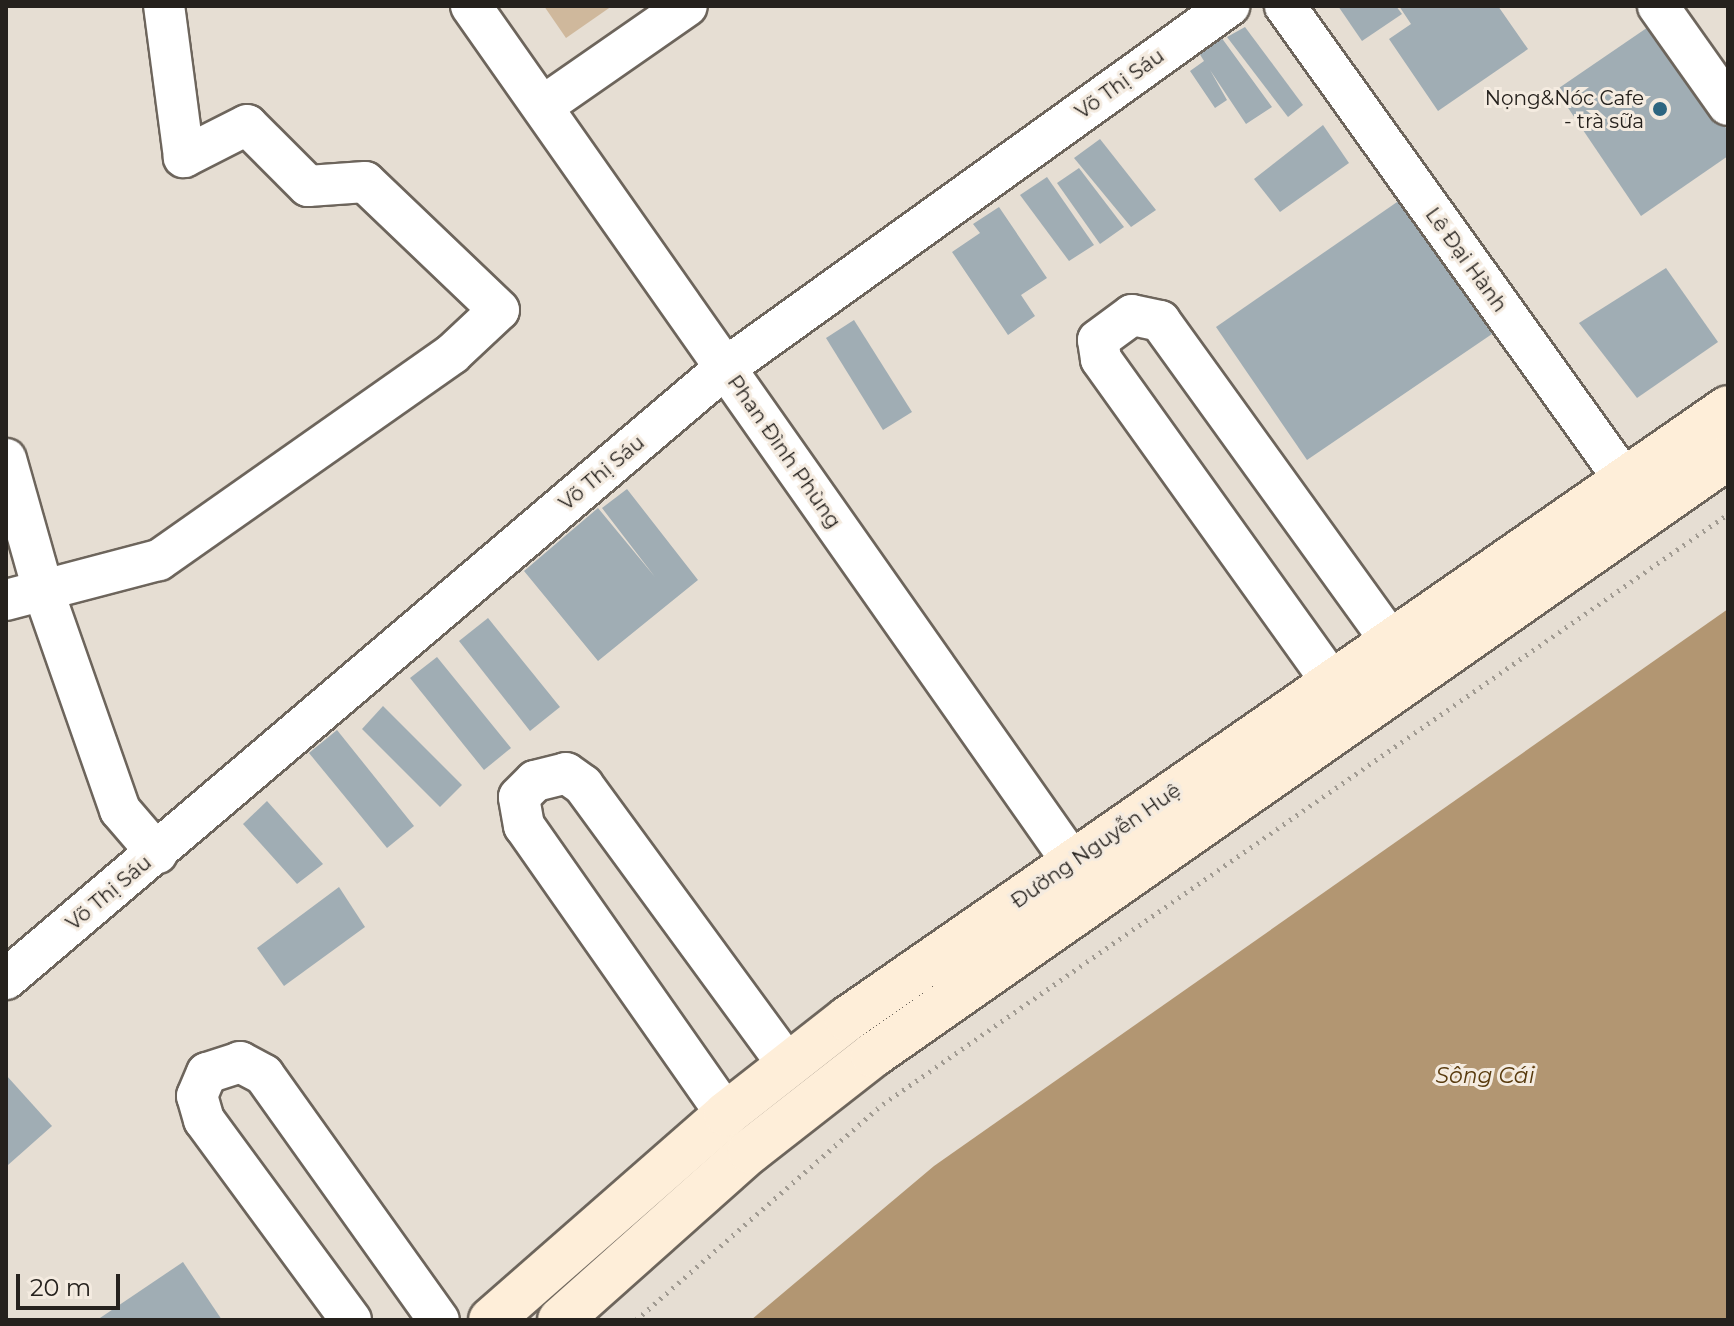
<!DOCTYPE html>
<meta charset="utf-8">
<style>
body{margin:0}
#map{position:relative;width:1734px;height:1326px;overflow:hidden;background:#e6ded3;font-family:Montserrat,sans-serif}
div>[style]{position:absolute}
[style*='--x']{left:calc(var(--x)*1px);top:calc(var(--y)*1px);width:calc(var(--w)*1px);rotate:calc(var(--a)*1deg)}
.green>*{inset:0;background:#cfb89c}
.water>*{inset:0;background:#b29672}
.building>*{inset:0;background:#a0adb4}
.path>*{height:5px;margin-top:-2.5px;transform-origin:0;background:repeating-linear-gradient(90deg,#a19b92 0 2px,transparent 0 8px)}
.roads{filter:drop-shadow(2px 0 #6d655c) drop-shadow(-2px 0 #6d655c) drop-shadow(0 2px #6d655c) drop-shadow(0 -2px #6d655c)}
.street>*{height:40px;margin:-20px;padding:0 20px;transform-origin:20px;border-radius:20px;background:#fff}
.secondary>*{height:44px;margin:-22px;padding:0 22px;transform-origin:22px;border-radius:22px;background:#feeed9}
.dots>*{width:22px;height:22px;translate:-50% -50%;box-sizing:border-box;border:4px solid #f4ebe0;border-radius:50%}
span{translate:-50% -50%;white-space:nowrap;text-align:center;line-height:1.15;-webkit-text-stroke:6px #f4ebe0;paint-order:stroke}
.street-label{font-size:20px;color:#25211d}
.poi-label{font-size:20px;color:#25211d}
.right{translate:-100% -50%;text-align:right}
.water-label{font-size:22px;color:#583a0d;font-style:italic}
.frame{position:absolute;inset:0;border:8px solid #25211d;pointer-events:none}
.scale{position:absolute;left:16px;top:1274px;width:104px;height:36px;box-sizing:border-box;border:4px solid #25211d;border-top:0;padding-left:10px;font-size:24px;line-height:28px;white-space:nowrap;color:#25211d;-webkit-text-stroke:6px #f4ebe0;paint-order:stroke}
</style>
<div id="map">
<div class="green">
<i style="clip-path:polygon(544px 6px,612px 6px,566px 38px)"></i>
</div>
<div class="water">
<i style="clip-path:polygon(1728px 609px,1728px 1320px,751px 1320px,934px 1166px)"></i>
</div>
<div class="building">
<i style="clip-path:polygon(1338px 6px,1396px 6px,1402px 14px,1362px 41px)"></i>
<i style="clip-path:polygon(1399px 6px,1498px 6px,1528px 49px,1438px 111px,1389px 39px,1411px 24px)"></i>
<i style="clip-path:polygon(1654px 23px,1728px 131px,1728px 156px,1641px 216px,1556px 90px)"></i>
<i style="clip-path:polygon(1245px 27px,1303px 105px,1288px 117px,1227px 37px)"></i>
<i style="clip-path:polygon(1221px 37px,1272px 107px,1246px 124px,1210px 70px,1227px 100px,1215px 108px,1190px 71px,1204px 61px,1199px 53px)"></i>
<i style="clip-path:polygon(1323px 125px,1349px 163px,1280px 212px,1254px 179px)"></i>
<i style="clip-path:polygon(1100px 139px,1156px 210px,1131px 227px,1074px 158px)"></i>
<i style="clip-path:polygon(1079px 168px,1124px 227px,1100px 244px,1057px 183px)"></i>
<i style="clip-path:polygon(1047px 177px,1094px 245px,1069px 261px,1020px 195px)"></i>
<i style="clip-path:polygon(1400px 200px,1492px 334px,1307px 460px,1216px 327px)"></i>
<i style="clip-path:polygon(999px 207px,1047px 278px,1021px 295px,1035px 316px,1008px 335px,952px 252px,980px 233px,973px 224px)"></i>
<i style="clip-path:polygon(1666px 268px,1718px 342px,1637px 398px,1579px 323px)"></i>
<i style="clip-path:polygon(854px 320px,912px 412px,883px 430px,826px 338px)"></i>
<i style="clip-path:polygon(627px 489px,698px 580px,598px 661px,524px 571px,598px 508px,655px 577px,602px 508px)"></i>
<i style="clip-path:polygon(488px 618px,560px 707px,530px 731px,459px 641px)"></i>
<i style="clip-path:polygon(437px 657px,511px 748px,484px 770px,410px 678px)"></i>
<i style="clip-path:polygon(383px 706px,462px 785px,440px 807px,362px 729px)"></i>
<i style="clip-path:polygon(337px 730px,414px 826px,387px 848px,309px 753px)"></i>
<i style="clip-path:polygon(267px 801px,323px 864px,297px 884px,243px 824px)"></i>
<i style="clip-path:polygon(339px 887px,365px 927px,284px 986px,257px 948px)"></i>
<i style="clip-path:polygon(6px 1075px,52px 1126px,8px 1165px,6px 1163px)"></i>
<i style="clip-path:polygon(183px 1262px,222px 1320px,97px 1320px)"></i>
</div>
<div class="path">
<i style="--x:636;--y:1320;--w:328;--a:-41.2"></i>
<i style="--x:883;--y:1104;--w:1031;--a:-34.92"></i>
</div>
<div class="roads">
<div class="street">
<i style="--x:471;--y:6;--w:1080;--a:54.91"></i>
<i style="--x:1285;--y:6;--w:616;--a:54.38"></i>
<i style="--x:1658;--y:6;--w:121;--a:54.7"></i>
<i style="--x:543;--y:106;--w:175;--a:-34.8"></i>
<i style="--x:6;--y:459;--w:136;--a:74.2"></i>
<i style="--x:43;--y:590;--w:233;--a:70.7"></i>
<i style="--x:120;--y:810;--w:57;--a:49.3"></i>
<i style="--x:6;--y:600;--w:158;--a:-14.7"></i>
<i style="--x:159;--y:560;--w:358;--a:-35.1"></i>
<i style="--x:452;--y:354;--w:64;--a:-43.1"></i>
<i style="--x:499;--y:310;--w:185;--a:-136.3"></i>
<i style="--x:365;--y:182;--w:57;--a:176"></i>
<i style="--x:308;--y:186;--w:86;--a:-135"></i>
<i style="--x:247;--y:125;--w:71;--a:153.1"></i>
<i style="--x:184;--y:157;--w:152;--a:-97.5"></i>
<i style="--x:1332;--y:682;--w:397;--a:-125.6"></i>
<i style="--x:1101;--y:359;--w:19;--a:-99"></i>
<i style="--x:1098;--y:340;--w:42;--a:-36.3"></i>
<i style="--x:1132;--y:315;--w:29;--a:12"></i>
<i style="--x:1160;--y:321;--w:395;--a:54.2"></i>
<i style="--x:6;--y:979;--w:944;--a:-40.36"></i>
<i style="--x:725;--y:368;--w:621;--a:-35.69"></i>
<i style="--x:726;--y:1114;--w:352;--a:-125"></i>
<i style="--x:524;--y:826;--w:29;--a:-100"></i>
<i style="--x:519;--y:797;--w:23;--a:-45"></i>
<i style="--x:535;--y:781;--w:32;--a:-14"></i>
<i style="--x:566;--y:773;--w:21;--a:35"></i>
<i style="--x:583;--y:785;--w:347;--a:53.8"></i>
<i style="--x:351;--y:1320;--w:248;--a:-126.3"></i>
<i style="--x:204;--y:1120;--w:25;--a:-106"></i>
<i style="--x:197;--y:1096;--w:25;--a:-67"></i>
<i style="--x:207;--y:1073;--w:35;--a:-18"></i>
<i style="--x:240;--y:1062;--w:27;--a:28"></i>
<i style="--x:264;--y:1075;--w:301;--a:54.5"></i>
</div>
<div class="secondary">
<i style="--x:491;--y:1320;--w:313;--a:-41.2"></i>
<i style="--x:726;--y:1114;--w:154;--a:-38.1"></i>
<i style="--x:847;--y:1019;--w:1072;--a:-34.74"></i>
<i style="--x:560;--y:1320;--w:254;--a:-41.7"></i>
<i style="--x:750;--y:1151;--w:156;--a:-38"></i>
<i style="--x:873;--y:1055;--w:1043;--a:-34.97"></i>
</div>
</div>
<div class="dots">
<i style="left:1660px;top:109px;background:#2d6580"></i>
</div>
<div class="street-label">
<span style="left:1120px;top:84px;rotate:-36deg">Võ Thị Sáu</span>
<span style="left:1466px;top:260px;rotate:54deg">Lê Đại Hành</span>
<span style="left:784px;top:452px;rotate:55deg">Phan Đình Phùng</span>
<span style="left:602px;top:473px;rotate:-40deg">Võ Thị Sáu</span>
<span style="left:1096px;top:846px;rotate:-35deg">Đường Nguyễn Huệ</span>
<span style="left:109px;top:893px;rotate:-40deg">Võ Thị Sáu</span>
</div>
<div class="poi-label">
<span class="right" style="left:1644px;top:110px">Nọng&amp;Nóc Cafe<br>- trà sữa</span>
</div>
<div class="water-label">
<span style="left:1485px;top:1076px">Sông Cái</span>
</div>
<div class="frame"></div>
<div class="scale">20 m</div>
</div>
